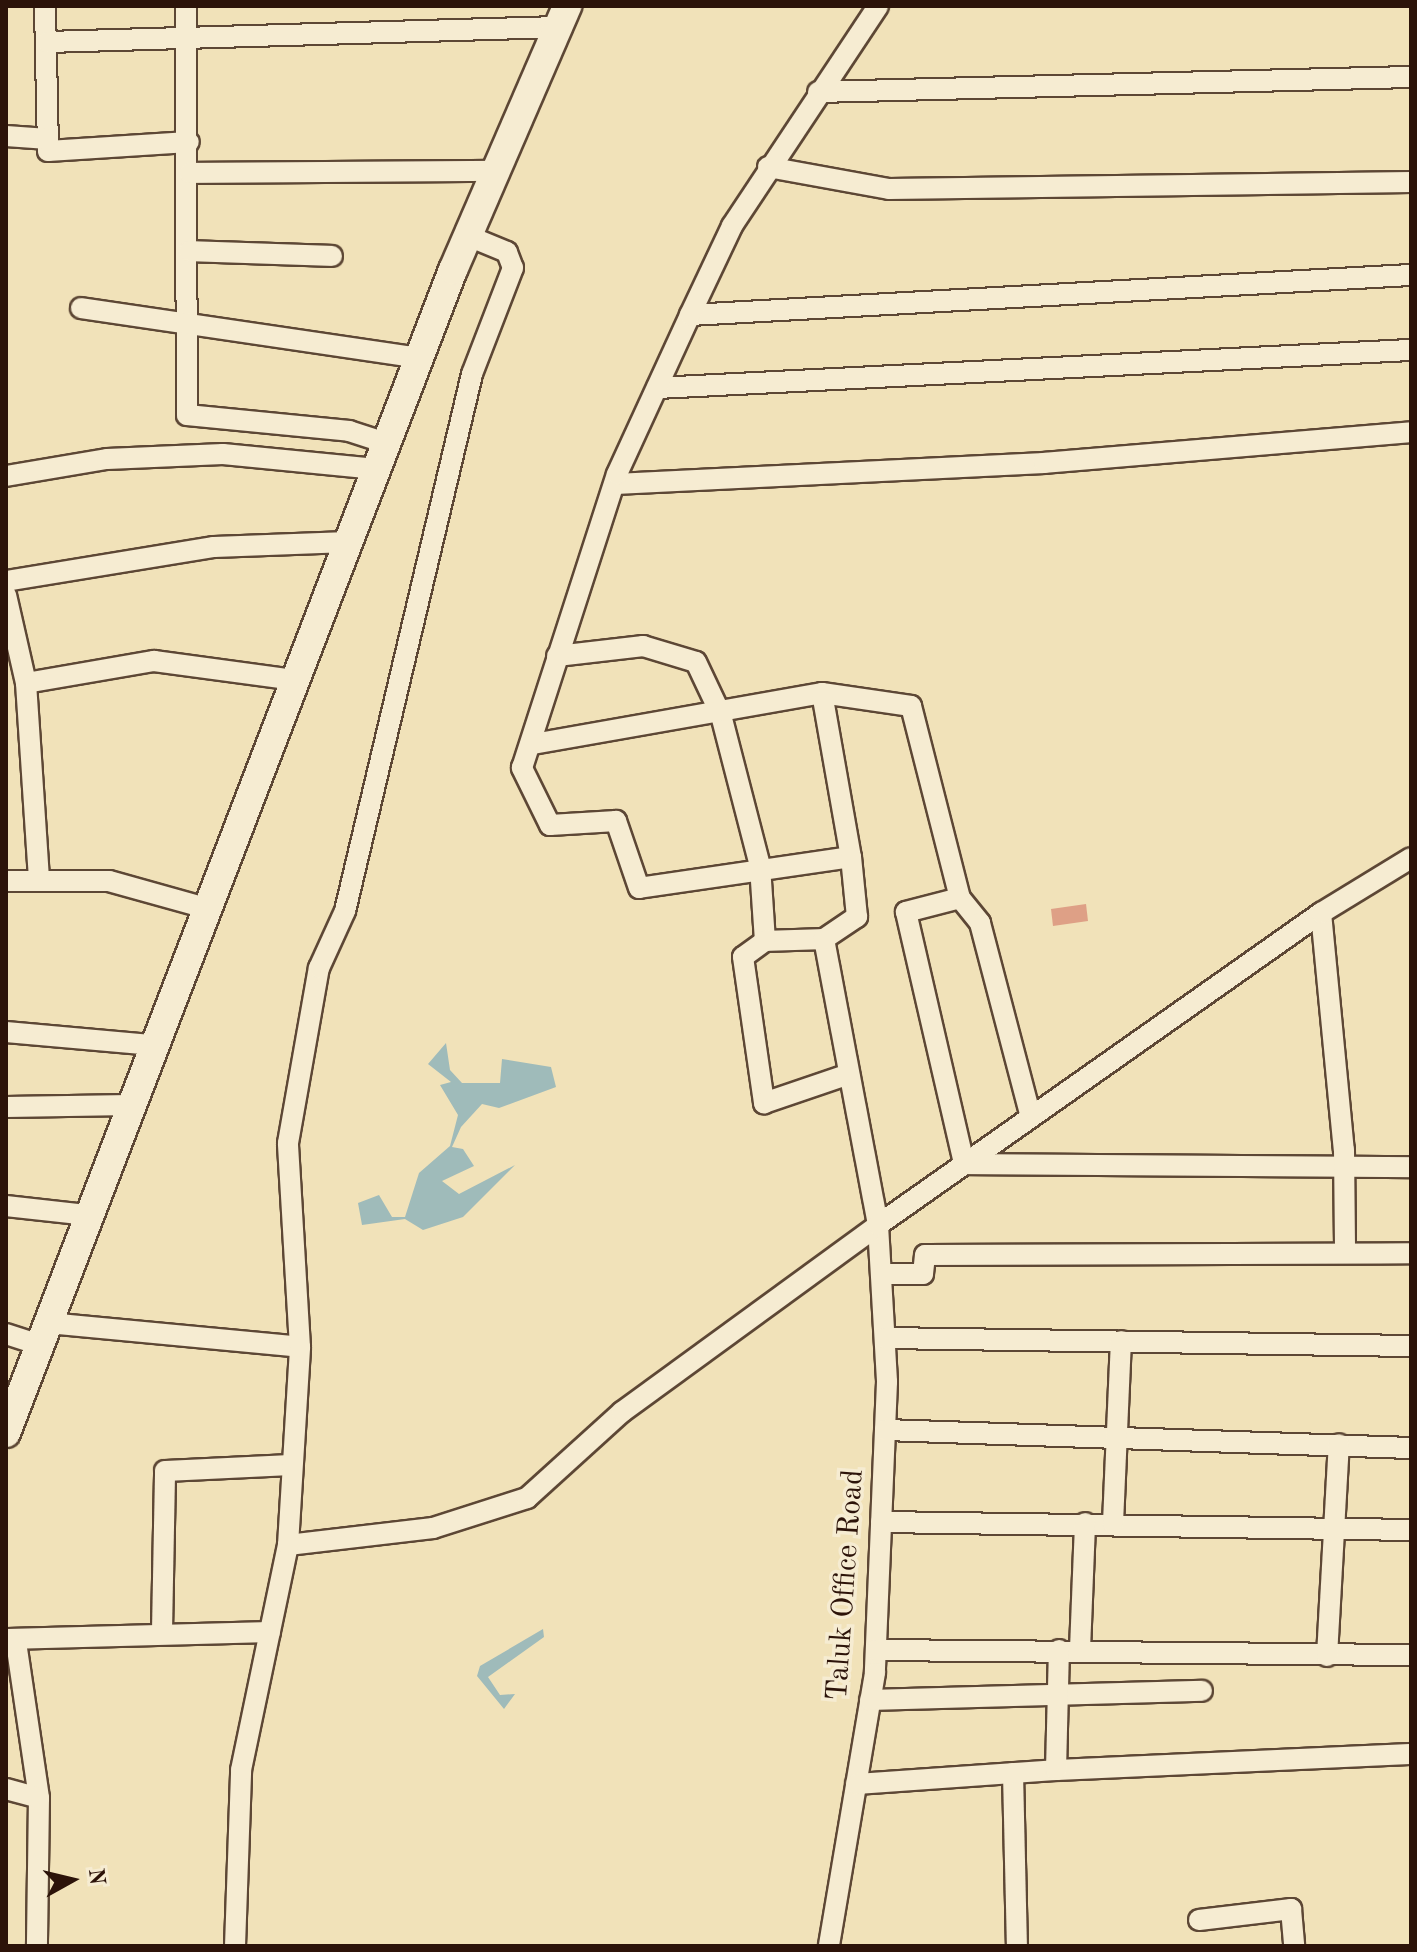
<!DOCTYPE html>
<style>
body{margin:0}
#map{position:relative;width:1417px;height:1952px;overflow:hidden;background:#f1e2b9;font-family:"Old Standard TT",serif}
div>[style]{position:absolute}
[style*='--x']{left:calc(var(--x)*1px);top:calc(var(--y)*1px);width:calc(var(--w)*1px);rotate:calc(var(--a)*1deg)}
.water>*{inset:0;background:#9fbbba}
.building>*{inset:0;background:#dea086}
.roads{filter:drop-shadow(2px 0 #5d4735) drop-shadow(-2px 0 #5d4735) drop-shadow(0 2px #5d4735) drop-shadow(0 -2px #5d4735)}
.minor>*{height:20px;margin:-10px;padding:0 10px;transform-origin:10px;border-radius:10px;background:#f6ecd2}
.secondary>*{height:28px;margin:-14px;padding:0 14px;transform-origin:14px;border-radius:14px;background:#f6ecd2}
span{translate:-50% -50%;white-space:nowrap;text-align:center;line-height:1.15;-webkit-text-stroke:7px #f6ecd2;paint-order:stroke}
.street-label{font-size:30px;color:#2c1309}
.frame{position:absolute;inset:0;border:8px solid #2c1309;pointer-events:none}
.north{position:absolute;left:32px;top:1840px;width:80px;height:80px;-webkit-text-stroke:6px #f6ecd2;paint-order:stroke;rotate:82deg;font-size:22px;font-weight:700;line-height:32px;text-align:center;color:#2c1309}
.north::after{content:'';display:block;margin:auto;width:28px;height:36px;background:#2c1309;clip-path:polygon(50% 0,100% 100%,50% 72%,0 100%)}
</style>
<div id="map">
<div class="water">
<i style="clip-path:polygon(446px 1043px,450px 1070px,462px 1083px,500px 1083px,502px 1059px,551px 1067px,556px 1087px,499px 1108px,482px 1104px,461px 1127px,452px 1147px,463px 1149px,474px 1166px,442px 1181px,459px 1194px,515px 1165px,463px 1217px,423px 1230px,405px 1219px,362px 1225px,358px 1203px,379px 1195px,392px 1217px,405px 1217px,419px 1173px,450px 1146px,458px 1115px,440px 1085px,451px 1082px,428px 1064px)"></i>
<i style="clip-path:polygon(543px 1629px,544px 1637px,488px 1677px,500px 1695px,515px 1694px,504px 1709px,477px 1676px,480px 1666px)"></i>
</div>
<div class="building">
<i style="clip-path:polygon(1086px 904px,1088px 921px,1053px 926px,1051px 909px)"></i>
</div>
<div class="roads">
<div class="minor">
<i style="--x:45;--y:6;--w:145;--a:88.8"></i>
<i style="--x:48;--y:151;--w:141;--a:-3.7"></i>
<i style="--x:186;--y:6;--w:409;--a:89.9"></i>
<i style="--x:187;--y:415;--w:163;--a:5.6"></i>
<i style="--x:349;--y:431;--w:39;--a:18"></i>
<i style="--x:47;--y:42;--w:511;--a:-1.68"></i>
<i style="--x:818;--y:92;--w:593;--a:-1.45"></i>
<i style="--x:6;--y:136;--w:42;--a:4.1"></i>
<i style="--x:768;--y:167;--w:123;--a:10.3"></i>
<i style="--x:889;--y:189;--w:522;--a:-0.77"></i>
<i style="--x:190;--y:173;--w:306;--a:-0.4"></i>
<i style="--x:189;--y:251;--w:143;--a:2"></i>
<i style="--x:81;--y:308;--w:342;--a:8.4"></i>
<i style="--x:690;--y:315;--w:722;--a:-3.18"></i>
<i style="--x:657;--y:388;--w:755;--a:-2.89"></i>
<i style="--x:6;--y:476;--w:102;--a:-9.6"></i>
<i style="--x:107;--y:459;--w:116;--a:-2.5"></i>
<i style="--x:223;--y:454;--w:154;--a:5.6"></i>
<i style="--x:615;--y:484;--w:430;--a:-2.8"></i>
<i style="--x:1044;--y:463;--w:368;--a:-4.8"></i>
<i style="--x:6;--y:581;--w:211;--a:-9.3"></i>
<i style="--x:214;--y:547;--w:134;--a:-2.1"></i>
<i style="--x:6;--y:595;--w:90;--a:77.2"></i>
<i style="--x:26;--y:683;--w:198;--a:86.2"></i>
<i style="--x:557;--y:656;--w:87;--a:-6.6"></i>
<i style="--x:643;--y:646;--w:55;--a:16.8"></i>
<i style="--x:696;--y:662;--w:59;--a:64.7"></i>
<i style="--x:721;--y:715;--w:156;--a:75.5"></i>
<i style="--x:760;--y:866;--w:75;--a:86.2"></i>
<i style="--x:765;--y:941;--w:59;--a:-1.9"></i>
<i style="--x:824;--y:939;--w:291;--a:79.3"></i>
<i style="--x:878;--y:1225;--w:157;--a:86.7"></i>
<i style="--x:887;--y:1382;--w:291;--a:92.4"></i>
<i style="--x:875;--y:1673;--w:277;--a:99.6"></i>
<i style="--x:26;--y:683;--w:130;--a:-9.8"></i>
<i style="--x:154;--y:661;--w:141;--a:7.7"></i>
<i style="--x:822;--y:693;--w:90;--a:8.3"></i>
<i style="--x:911;--y:706;--w:198;--a:75.7"></i>
<i style="--x:960;--y:898;--w:56;--a:165.5"></i>
<i style="--x:906;--y:912;--w:259;--a:77"></i>
<i style="--x:964;--y:1164;--w:447;--a:0.4"></i>
<i style="--x:533;--y:744;--w:293;--a:-10"></i>
<i style="--x:822;--y:693;--w:167;--a:80"></i>
<i style="--x:851;--y:857;--w:214;--a:171.7"></i>
<i style="--x:639;--y:888;--w:71;--a:-108.9"></i>
<i style="--x:616;--y:821;--w:66;--a:176.5"></i>
<i style="--x:550;--y:825;--w:64;--a:-116.2"></i>
<i style="--x:522;--y:768;--w:309;--a:-72.1"></i>
<i style="--x:617;--y:474;--w:175;--a:-65.3"></i>
<i style="--x:690;--y:315;--w:98;--a:-64.7"></i>
<i style="--x:732;--y:226;--w:264;--a:-56.4"></i>
<i style="--x:6;--y:881;--w:103;--a:0"></i>
<i style="--x:109;--y:881;--w:101;--a:15.6"></i>
<i style="--x:960;--y:898;--w:32;--a:51"></i>
<i style="--x:980;--y:923;--w:201;--a:75.3"></i>
<i style="--x:1321;--y:913;--w:238;--a:84.5"></i>
<i style="--x:1344;--y:1150;--w:102;--a:89.4"></i>
<i style="--x:824;--y:939;--w:40;--a:-34"></i>
<i style="--x:857;--y:917;--w:60;--a:-95.7"></i>
<i style="--x:765;--y:941;--w:27;--a:144"></i>
<i style="--x:743;--y:957;--w:148;--a:81.8"></i>
<i style="--x:764;--y:1103;--w:90;--a:-18.8"></i>
<i style="--x:6;--y:1032;--w:148;--a:5.1"></i>
<i style="--x:6;--y:1107;--w:124;--a:-0.9"></i>
<i style="--x:6;--y:1206;--w:82;--a:6.3"></i>
<i style="--x:881;--y:1274;--w:42;--a:0"></i>
<i style="--x:923;--y:1274;--w:19;--a:-84"></i>
<i style="--x:925;--y:1255;--w:486;--a:-0.2"></i>
<i style="--x:48;--y:1323;--w:253;--a:5.4"></i>
<i style="--x:6;--y:1334;--w:35;--a:18"></i>
<i style="--x:885;--y:1338;--w:526;--a:0.87"></i>
<i style="--x:885;--y:1430;--w:526;--a:1.96"></i>
<i style="--x:881;--y:1522;--w:530;--a:0.86"></i>
<i style="--x:1113;--y:1523;--w:182;--a:-87.5"></i>
<i style="--x:288;--y:1545;--w:146;--a:-6.7"></i>
<i style="--x:433;--y:1528;--w:99;--a:-17.7"></i>
<i style="--x:527;--y:1498;--w:128;--a:-42.2"></i>
<i style="--x:622;--y:1412;--w:317;--a:-36.1"></i>
<i style="--x:878;--y:1225;--w:542;--a:-35.16"></i>
<i style="--x:1321;--y:913;--w:105;--a:-31.4"></i>
<i style="--x:162;--y:1631;--w:160;--a:-88.9"></i>
<i style="--x:165;--y:1471;--w:126;--a:-2.7"></i>
<i style="--x:6;--y:1639;--w:264;--a:-1.5"></i>
<i style="--x:16;--y:1642;--w:158;--a:81.6"></i>
<i style="--x:39;--y:1798;--w:148;--a:90.8"></i>
<i style="--x:1080;--y:1649;--w:126;--a:-87.7"></i>
<i style="--x:876;--y:1650;--w:535;--a:0.54"></i>
<i style="--x:1327;--y:1656;--w:212;--a:-86.8"></i>
<i style="--x:870;--y:1700;--w:332;--a:-1.6"></i>
<i style="--x:1056;--y:1770;--w:355;--a:-2.6"></i>
<i style="--x:1013;--y:1773;--w:173;--a:88.7"></i>
<i style="--x:856;--y:1784;--w:200;--a:-4"></i>
<i style="--x:1056;--y:1770;--w:120;--a:-88.6"></i>
<i style="--x:6;--y:1789;--w:34;--a:15"></i>
<i style="--x:1199;--y:1920;--w:93;--a:-6.8"></i>
<i style="--x:1291;--y:1909;--w:37;--a:85"></i>
<i style="--x:235;--y:1946;--w:176;--a:-88"></i>
<i style="--x:241;--y:1770;--w:230;--a:-78.2"></i>
<i style="--x:288;--y:1545;--w:198;--a:-86.5"></i>
<i style="--x:300;--y:1347;--w:204;--a:-93.4"></i>
<i style="--x:288;--y:1143;--w:178;--a:-80"></i>
<i style="--x:319;--y:968;--w:63;--a:-65.5"></i>
<i style="--x:345;--y:911;--w:552;--a:-76.69"></i>
<i style="--x:472;--y:374;--w:114;--a:-68.9"></i>
<i style="--x:513;--y:268;--w:17;--a:-111"></i>
<i style="--x:507;--y:252;--w:42;--a:-157.7"></i>
</div>
<div class="secondary">
<i style="--x:6;--y:1433;--w:1246;--a:-68.98"></i>
<i style="--x:453;--y:270;--w:288;--a:-66.6"></i>
</div>
</div>
<div class="street-label">
<span style="left:846px;top:1585px;rotate:-86deg">Taluk Office Road</span>
</div>
<div class="frame"></div>
<div class="north">N</div>
</div>
